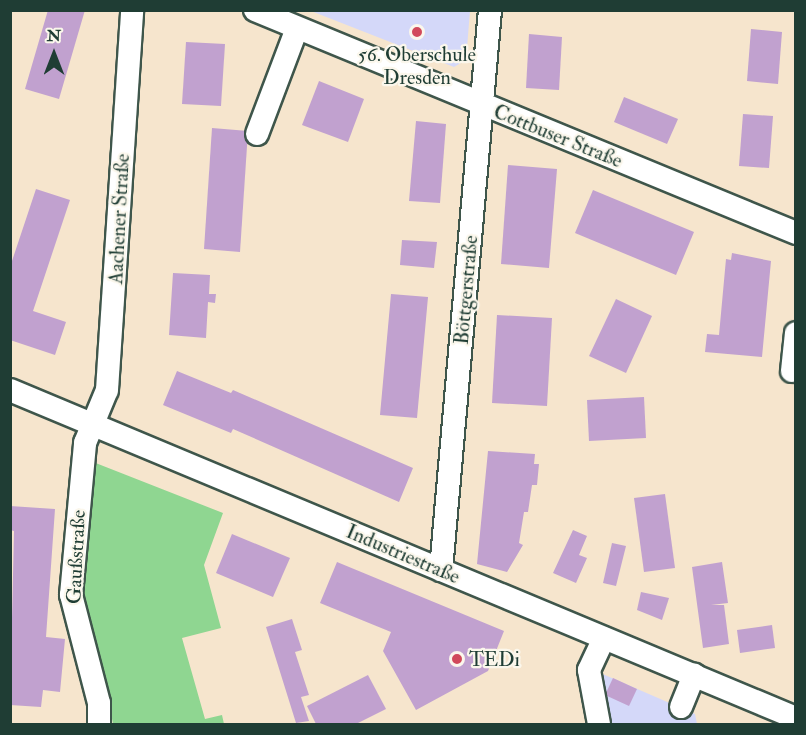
<!DOCTYPE html>
<meta charset="utf-8">
<style>
body{margin:0}
#map{position:relative;width:806px;height:735px;overflow:hidden;background:#f6e5cd;font-family:"IM FELL Double Pica",serif}
div>[style]{position:absolute}
[style*='--x']{left:calc(var(--x)*1px);top:calc(var(--y)*1px);width:calc(var(--w)*1px);rotate:calc(var(--a)*1deg)}
.built>*{inset:0;background:#d4d8f9}
.green>*{inset:0;background:#8fd691}
.building>*{inset:0;background:#c1a1cf}
.roads{filter:drop-shadow(2px 0 #3f564b) drop-shadow(-2px 0 #3f564b) drop-shadow(0 2px #3f564b) drop-shadow(0 -2px #3f564b)}
.minor>*{height:22px;margin:-11px;padding:0 11px;transform-origin:11px;border-radius:11px;background:#fff}
.dots>*{width:16px;height:16px;translate:-50% -50%;box-sizing:border-box;border:3px solid #fbf7ec;border-radius:50%}
span{translate:-50% -50%;white-space:nowrap;text-align:center;line-height:1.15;-webkit-text-stroke:4.5px #fbf7ec;paint-order:stroke}
.poi-label{font-size:20px;color:#1f3d34}
.left{translate:0 -50%;text-align:left}
.street-label{font-size:20px;color:#1f3d34}
.frame{position:absolute;inset:0;border:12px solid #1f3d34;pointer-events:none}
.north{position:absolute;left:24px;top:24px;width:60px;height:60px;-webkit-text-stroke:4px #fbf7ec;paint-order:stroke;rotate:0deg;font-size:16px;font-weight:700;line-height:24px;text-align:center;color:#1f3d34}
.north::after{content:'';display:block;margin:auto;width:21px;height:27px;background:#1f3d34;clip-path:polygon(50% 0,100% 100%,50% 72%,0 100%)}
</style>
<div id="map">
<div class="built">
<i style="clip-path:polygon(311px 11px,470px 11px,466px 60px,454px 67px)"></i>
<i style="clip-path:polygon(598px 672px,695px 714px,697px 724px,607px 724px)"></i>
</div>
<div class="green">
<i style="clip-path:polygon(88px 460px,223px 513px,204px 565px,221px 628px,182px 638px,205px 719px,222px 715px,224px 724px,113px 724px,102px 667px,79px 595px)"></i>
</div>
<div class="building">
<i style="clip-path:polygon(48px 10px,85px 10px,59px 99px,25px 89px)"></i>
<i style="clip-path:polygon(751px 29px,782px 32px,778px 84px,747px 81px)"></i>
<i style="clip-path:polygon(529px 34px,562px 37px,559px 90px,526px 88px)"></i>
<i style="clip-path:polygon(186px 42px,225px 44px,221px 106px,182px 104px)"></i>
<i style="clip-path:polygon(319px 81px,364px 99px,348px 142px,302px 125px)"></i>
<i style="clip-path:polygon(624px 97px,678px 119px,667px 144px,614px 122px)"></i>
<i style="clip-path:polygon(743px 114px,773px 116px,769px 168px,739px 166px)"></i>
<i style="clip-path:polygon(416px 121px,446px 124px,440px 203px,409px 201px)"></i>
<i style="clip-path:polygon(212px 128px,248px 131px,240px 252px,204px 249px)"></i>
<i style="clip-path:polygon(508px 165px,557px 169px,549px 268px,501px 264px)"></i>
<i style="clip-path:polygon(36px 189px,70px 200px,33px 311px,66px 322px,55px 355px,10px 340px,10px 267px)"></i>
<i style="clip-path:polygon(593px 190px,694px 232px,676px 275px,575px 233px)"></i>
<i style="clip-path:polygon(402px 240px,437px 242px,434px 268px,400px 265px)"></i>
<i style="clip-path:polygon(732px 253px,771px 261px,762px 357px,705px 352px,707px 334px,719px 335px,726px 259px,731px 260px)"></i>
<i style="clip-path:polygon(173px 273px,210px 275px,209px 294px,216px 294px,215px 303px,208px 302px,206px 338px,169px 335px)"></i>
<i style="clip-path:polygon(391px 294px,428px 297px,417px 418px,380px 415px)"></i>
<i style="clip-path:polygon(616px 299px,652px 316px,626px 373px,589px 356px)"></i>
<i style="clip-path:polygon(497px 315px,552px 318px,547px 406px,492px 403px)"></i>
<i style="clip-path:polygon(177px 371px,231px 393px,233px 390px,413px 468px,399px 502px,233px 429px,231px 433px,163px 405px)"></i>
<i style="clip-path:polygon(644px 397px,646px 438px,589px 441px,587px 400px)"></i>
<i style="clip-path:polygon(488px 451px,535px 454px,534px 464px,539px 464px,537px 485px,532px 485px,528px 512px,524px 512px,519px 543px,523px 545px,507px 572px,477px 564px)"></i>
<i style="clip-path:polygon(665px 494px,675px 568px,644px 572px,634px 498px)"></i>
<i style="clip-path:polygon(10px 506px,55px 509px,46px 637px,65px 639px,60px 692px,43px 690px,41px 707px,10px 705px,14px 531px,10px 530px)"></i>
<i style="clip-path:polygon(573px 530px,587px 536px,579px 555px,587px 558px,576px 583px,553px 573px)"></i>
<i style="clip-path:polygon(232px 534px,290px 558px,273px 597px,216px 573px)"></i>
<i style="clip-path:polygon(612px 543px,626px 546px,616px 586px,603px 583px)"></i>
<i style="clip-path:polygon(337px 562px,504px 631px,488px 671px,416px 710px,383px 651px,391px 632px,320px 603px)"></i>
<i style="clip-path:polygon(722px 562px,728px 603px,711px 605px,724px 605px,729px 644px,703px 648px,692px 567px)"></i>
<i style="clip-path:polygon(641px 592px,669px 598px,662px 620px,637px 610px)"></i>
<i style="clip-path:polygon(292px 619px,302px 650px,295px 652px,309px 695px,301px 697px,309px 721px,296px 723px,266px 627px)"></i>
<i style="clip-path:polygon(772px 625px,775px 648px,740px 653px,737px 630px)"></i>
<i style="clip-path:polygon(368px 675px,386px 709px,356px 724px,316px 724px,307px 706px)"></i>
<i style="clip-path:polygon(613px 678px,637px 689px,629px 706px,605px 695px)"></i>
</div>
<div class="roads">
<div class="minor">
<i style="--x:255;--y:10;--w:585;--a:22.4"></i>
<i style="--x:257;--y:134;--w:113;--a:-69.3"></i>
<i style="--x:792;--y:371;--w:38;--a:-84"></i>
<i style="--x:10;--y:390;--w:852;--a:22.65"></i>
<i style="--x:441;--y:570;--w:562;--a:-85"></i>
<i style="--x:681;--y:707;--w:35;--a:-68"></i>
<i style="--x:99;--y:724;--w:21;--a:-90"></i>
<i style="--x:99;--y:703;--w:112;--a:-104.5"></i>
<i style="--x:71;--y:595;--w:153;--a:-84.7"></i>
<i style="--x:85;--y:443;--w:57;--a:-67.5"></i>
<i style="--x:107;--y:390;--w:381;--a:-86.2"></i>
<i style="--x:599;--y:724;--w:55;--a:-100.5"></i>
<i style="--x:589;--y:670;--w:35;--a:-65"></i>
</div>
</div>
<div class="dots">
<i style="left:417px;top:32px;background:#d1495b"></i>
<i style="left:457px;top:659px;background:#d1495b"></i>
</div>
<div class="poi-label">
<span style="left:417px;top:66px">56. Oberschule<br>Dresden</span>
<span class="left" style="left:469px;top:659px">TEDi</span>
</div>
<div class="street-label">
<span style="left:558px;top:136px;rotate:22deg">Cottbuser Straße</span>
<span style="left:119px;top:219px;rotate:-87deg">Aachener Straße</span>
<span style="left:466px;top:290px;rotate:-85deg">Böttgerstraße</span>
<span style="left:403px;top:554px;rotate:23deg">Industriestraße</span>
<span style="left:76px;top:557px;rotate:-87deg">Gaußstraße</span>
</div>
<div class="frame"></div>
<div class="north">N</div>
</div>
